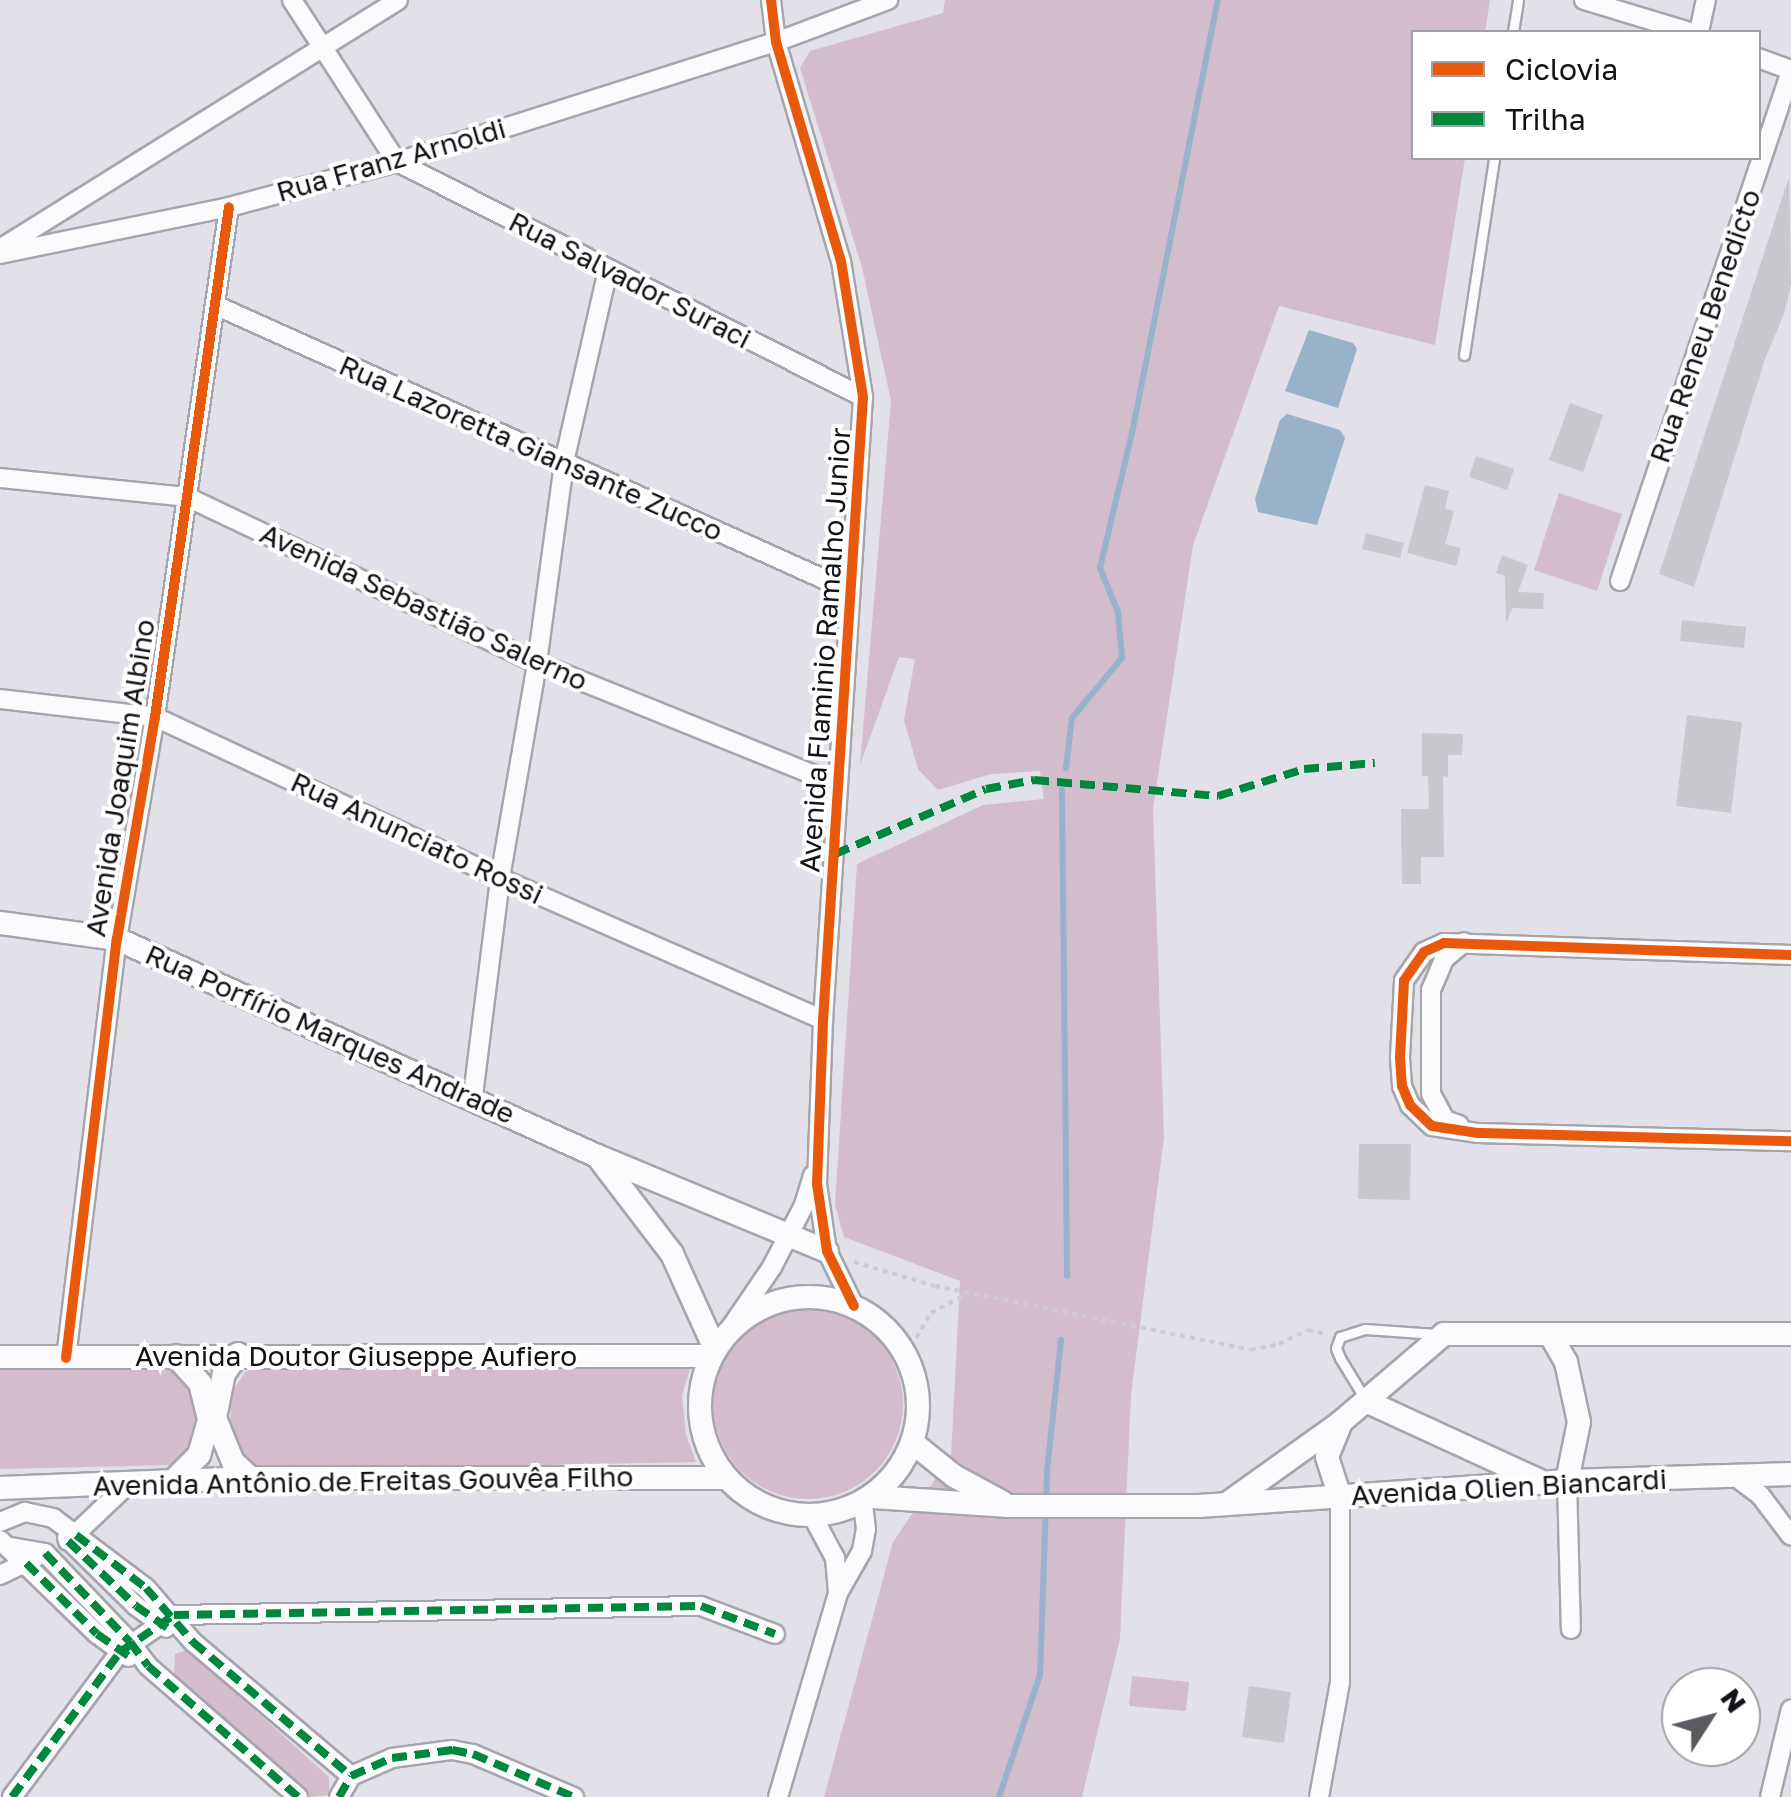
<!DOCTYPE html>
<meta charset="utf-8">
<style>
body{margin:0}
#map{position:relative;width:1791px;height:1797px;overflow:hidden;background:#e2e0e9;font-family:"Golos Text",sans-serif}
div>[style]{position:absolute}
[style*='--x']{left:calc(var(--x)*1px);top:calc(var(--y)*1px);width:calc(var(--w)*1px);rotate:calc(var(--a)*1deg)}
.green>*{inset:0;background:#d3bccb}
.round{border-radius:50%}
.water>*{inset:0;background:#98b2c9}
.stream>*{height:6px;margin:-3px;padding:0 3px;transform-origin:3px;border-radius:3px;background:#98b2c9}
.building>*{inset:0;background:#c8c8cf}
.path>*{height:4px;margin-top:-2px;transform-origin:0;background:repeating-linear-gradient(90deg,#cdcccf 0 5px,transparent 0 10px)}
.roads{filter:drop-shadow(2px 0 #a6a5ab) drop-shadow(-2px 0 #a6a5ab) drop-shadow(0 2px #a6a5ab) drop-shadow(0 -2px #a6a5ab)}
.service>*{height:9px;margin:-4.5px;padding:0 4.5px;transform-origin:4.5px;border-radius:4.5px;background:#fbfafc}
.minor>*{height:18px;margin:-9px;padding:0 9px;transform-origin:9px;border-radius:9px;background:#fbfafc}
.tertiary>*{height:22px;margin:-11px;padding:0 11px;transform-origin:11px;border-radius:11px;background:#fbfafc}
.tertiary>.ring{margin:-11px;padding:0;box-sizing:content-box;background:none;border:22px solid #fbfafc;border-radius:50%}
.quiet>*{height:8px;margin-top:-4px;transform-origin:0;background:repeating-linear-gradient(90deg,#00873e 0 15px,transparent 0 23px)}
.cycleway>*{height:10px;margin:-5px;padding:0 5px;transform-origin:5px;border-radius:5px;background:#e8590c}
span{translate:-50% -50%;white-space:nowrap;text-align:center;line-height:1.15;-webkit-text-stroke:8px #fff;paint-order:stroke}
.street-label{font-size:28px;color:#131217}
.legend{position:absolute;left:1411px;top:30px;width:350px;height:130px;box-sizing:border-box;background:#fff;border:2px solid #a1a0a2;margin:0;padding:12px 18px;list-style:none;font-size:30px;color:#131217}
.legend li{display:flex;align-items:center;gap:20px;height:50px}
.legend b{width:50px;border:2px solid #a1a0a2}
.north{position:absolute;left:1661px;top:1667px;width:100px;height:100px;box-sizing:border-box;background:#fff;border:2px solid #a1a0a2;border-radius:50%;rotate:54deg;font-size:28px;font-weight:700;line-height:40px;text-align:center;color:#131217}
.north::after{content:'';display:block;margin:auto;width:35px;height:45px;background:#5b5a60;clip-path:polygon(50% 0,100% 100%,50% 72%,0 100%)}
</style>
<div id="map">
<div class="green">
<i style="clip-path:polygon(945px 0,1490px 0,1485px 32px,1414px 32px,1414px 158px,1465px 158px,1435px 345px,1279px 306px,1193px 545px,1153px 809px,1164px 1137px,1131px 1395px,1120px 1638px,1082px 1797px,824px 1797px,893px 1542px,951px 1456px,960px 1281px,844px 1237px,835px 1205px,857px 864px,983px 805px,1044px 799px,1040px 771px,991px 774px,938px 790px,918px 769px,904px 720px,915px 659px,899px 657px,860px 765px,891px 401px,862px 267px,800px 68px,810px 51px,943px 13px)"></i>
<i style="clip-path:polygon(1559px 493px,1622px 514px,1597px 591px,1534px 570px)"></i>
<i class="round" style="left:713px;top:1309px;width:190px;height:190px"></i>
<i style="clip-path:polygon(692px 1361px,682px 1396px,686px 1435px,696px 1462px,259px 1471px,230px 1445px,231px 1394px,245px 1372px,257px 1366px)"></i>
<i style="clip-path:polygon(168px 1363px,195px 1389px,195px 1442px,191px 1452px,174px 1465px,0 1469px,0 1366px)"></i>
<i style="clip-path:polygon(188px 1650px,329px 1777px,329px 1795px,310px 1797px,174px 1674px,175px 1654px)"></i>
<i style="clip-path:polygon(1132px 1676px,1189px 1682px,1186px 1711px,1129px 1706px)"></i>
</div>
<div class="water">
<i style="clip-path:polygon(1309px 330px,1353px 343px,1357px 349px,1338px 408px,1285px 391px)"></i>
<i style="clip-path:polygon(1287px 414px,1340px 430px,1345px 438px,1317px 525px,1258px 512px,1255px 499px,1280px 420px)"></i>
</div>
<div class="stream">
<i style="--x:1066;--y:768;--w:50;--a:-83.2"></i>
<i style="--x:1072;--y:718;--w:78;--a:-50.2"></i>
<i style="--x:1122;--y:658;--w:46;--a:-95"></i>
<i style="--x:1118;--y:612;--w:48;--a:-112.2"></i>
<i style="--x:1100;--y:568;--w:139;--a:-76.7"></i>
<i style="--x:1132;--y:433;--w:441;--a:-78.8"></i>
<i style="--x:1062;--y:790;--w:486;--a:89.4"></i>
<i style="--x:999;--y:1797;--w:129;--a:-71.4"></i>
<i style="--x:1040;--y:1675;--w:204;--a:-88"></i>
<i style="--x:1047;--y:1471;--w:132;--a:-83.9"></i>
</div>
<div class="building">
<i style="clip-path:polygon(1789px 177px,1791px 285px,1784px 314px,1765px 359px,1694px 587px,1659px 574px)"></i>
<i style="clip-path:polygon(1570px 403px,1603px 415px,1583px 472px,1549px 460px)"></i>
<i style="clip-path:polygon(1476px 456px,1514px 469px,1507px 490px,1469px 477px)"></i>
<i style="clip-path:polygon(1425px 485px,1449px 491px,1445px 509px,1454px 511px,1445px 544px,1461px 548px,1456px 566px,1407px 553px)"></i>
<i style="clip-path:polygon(1366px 533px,1404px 543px,1400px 558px,1362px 549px)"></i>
<i style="clip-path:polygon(1502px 555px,1528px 565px,1518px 592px,1544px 593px,1543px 609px,1512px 608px,1506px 624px,1505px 576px,1496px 573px)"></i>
<i style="clip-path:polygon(1682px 620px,1746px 627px,1744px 648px,1680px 641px)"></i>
<i style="clip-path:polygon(1687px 715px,1742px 722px,1731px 813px,1676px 806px)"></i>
<i style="clip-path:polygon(1422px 733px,1463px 734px,1462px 755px,1448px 755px,1448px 777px,1443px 776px,1444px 857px,1421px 857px,1421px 884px,1402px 884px,1401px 809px,1429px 809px,1428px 776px,1422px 776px)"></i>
<i style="clip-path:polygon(1359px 1144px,1411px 1144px,1410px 1200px,1358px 1199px)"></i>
<i style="clip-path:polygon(1249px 1686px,1291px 1692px,1284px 1743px,1242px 1737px)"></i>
</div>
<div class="path">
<i style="--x:854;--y:1262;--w:84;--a:16.5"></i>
<i style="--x:935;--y:1286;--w:322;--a:11.4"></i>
<i style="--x:1251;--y:1350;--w:29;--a:-12"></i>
<i style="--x:1279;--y:1344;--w:32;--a:-26"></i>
<i style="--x:1308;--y:1330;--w:17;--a:13"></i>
<i style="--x:906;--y:1355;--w:49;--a:-59.2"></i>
<i style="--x:931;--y:1313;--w:41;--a:-27.8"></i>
</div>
<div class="roads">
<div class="service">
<i style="--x:1513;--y:32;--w:32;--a:-81"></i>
<i style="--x:1464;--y:355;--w:199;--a:-81.3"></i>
<i style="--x:1365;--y:1399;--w:48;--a:-121.4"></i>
<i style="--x:1340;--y:1358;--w:11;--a:-112"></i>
<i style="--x:1336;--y:1348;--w:12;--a:-70"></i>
<i style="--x:1340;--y:1337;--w:26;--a:-18"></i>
<i style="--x:1365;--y:1329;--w:71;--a:4"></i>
</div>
<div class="minor">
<i style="--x:292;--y:0;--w:193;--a:57.1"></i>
<i style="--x:397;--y:162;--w:522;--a:26.76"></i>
<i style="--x:771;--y:0;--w:42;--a:83.2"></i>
<i style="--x:776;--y:42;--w:228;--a:73.5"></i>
<i style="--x:841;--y:261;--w:138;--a:80.8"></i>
<i style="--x:863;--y:397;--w:624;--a:93.67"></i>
<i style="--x:823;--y:1020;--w:164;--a:92.1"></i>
<i style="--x:817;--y:1184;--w:68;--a:81.5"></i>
<i style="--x:827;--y:1251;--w:61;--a:63.9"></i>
<i style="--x:1584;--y:0;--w:110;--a:16.9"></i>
<i style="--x:1699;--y:32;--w:33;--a:-78"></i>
<i style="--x:1758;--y:58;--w:35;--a:20"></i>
<i style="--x:0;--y:249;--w:469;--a:-32"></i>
<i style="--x:0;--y:254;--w:234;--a:-11.6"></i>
<i style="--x:229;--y:207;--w:174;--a:-15"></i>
<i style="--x:397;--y:162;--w:398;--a:-17.6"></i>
<i style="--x:776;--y:42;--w:120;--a:-20.6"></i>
<i style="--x:215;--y:305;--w:694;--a:24.24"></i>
<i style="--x:0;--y:478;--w:188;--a:5.8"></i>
<i style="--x:187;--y:497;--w:387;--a:25.4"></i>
<i style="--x:537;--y:663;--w:323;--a:22"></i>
<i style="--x:1620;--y:581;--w:538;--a:-71.46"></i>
<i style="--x:0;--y:699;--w:156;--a:6.6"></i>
<i style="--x:155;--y:717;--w:381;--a:25"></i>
<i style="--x:500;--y:878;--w:353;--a:23.7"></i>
<i style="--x:1791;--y:955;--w:347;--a:-178"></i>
<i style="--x:1444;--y:943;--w:22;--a:156"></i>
<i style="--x:1424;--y:952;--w:35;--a:125"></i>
<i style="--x:1404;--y:981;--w:77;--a:93"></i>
<i style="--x:1400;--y:1058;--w:28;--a:86"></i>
<i style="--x:1402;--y:1086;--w:21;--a:67"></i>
<i style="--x:1410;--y:1105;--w:30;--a:44"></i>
<i style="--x:1432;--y:1126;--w:47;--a:8.7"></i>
<i style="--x:1478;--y:1133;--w:313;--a:1.5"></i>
<i style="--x:473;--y:1096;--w:220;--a:-82.9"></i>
<i style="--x:500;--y:878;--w:218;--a:-80.2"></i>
<i style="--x:537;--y:663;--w:203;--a:-82.3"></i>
<i style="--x:564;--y:462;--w:197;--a:-77.1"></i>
<i style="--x:1459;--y:1125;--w:15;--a:-160"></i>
<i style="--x:1445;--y:1120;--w:30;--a:-118"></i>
<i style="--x:1431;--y:1094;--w:104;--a:-90"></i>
<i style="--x:1431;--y:990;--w:34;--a:-67"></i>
<i style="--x:1444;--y:959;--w:26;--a:-40"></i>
<i style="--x:727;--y:1333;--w:80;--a:-55.7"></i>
<i style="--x:772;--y:1267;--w:70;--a:-62.7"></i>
<i style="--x:804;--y:1205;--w:31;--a:-73"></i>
<i style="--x:66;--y:1358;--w:422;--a:-83.1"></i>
<i style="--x:117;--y:939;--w:225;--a:-80.3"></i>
<i style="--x:155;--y:717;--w:515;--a:-81.74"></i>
<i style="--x:1736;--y:1477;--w:30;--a:37"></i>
<i style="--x:1760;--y:1495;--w:51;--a:52.9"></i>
<i style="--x:1567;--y:1481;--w:148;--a:88.5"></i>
<i style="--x:813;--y:1517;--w:47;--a:61.8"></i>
<i style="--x:835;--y:1558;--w:34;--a:85"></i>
<i style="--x:0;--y:1522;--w:27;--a:-22"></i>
<i style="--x:25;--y:1512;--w:29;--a:12"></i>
<i style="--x:53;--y:1518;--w:116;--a:37"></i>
<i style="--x:146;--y:1588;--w:72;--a:49"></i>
<i style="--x:193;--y:1642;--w:207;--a:40.3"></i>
<i style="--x:67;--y:1538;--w:97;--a:44.6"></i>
<i style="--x:136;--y:1606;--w:37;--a:36"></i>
<i style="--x:0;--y:1540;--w:135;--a:44.1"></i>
<i style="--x:97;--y:1634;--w:39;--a:36"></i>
<i style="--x:68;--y:1541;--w:83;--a:-43.5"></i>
<i style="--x:11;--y:1547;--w:35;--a:10"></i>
<i style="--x:45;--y:1553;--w:123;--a:46.3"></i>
<i style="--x:130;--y:1642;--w:30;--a:53"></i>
<i style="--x:148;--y:1666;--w:199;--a:41.1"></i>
<i style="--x:0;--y:1575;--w:39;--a:-26"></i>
<i style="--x:12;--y:1797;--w:181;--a:-53.3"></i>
<i style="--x:120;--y:1652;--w:65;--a:-34.4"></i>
<i style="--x:174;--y:1615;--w:527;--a:-0.98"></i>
<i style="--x:701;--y:1606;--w:79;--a:20.7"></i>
<i style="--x:339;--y:1797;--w:24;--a:-60"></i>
<i style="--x:351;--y:1776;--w:45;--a:-23.7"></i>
<i style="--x:392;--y:1758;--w:61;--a:-7.6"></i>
<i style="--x:452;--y:1750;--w:21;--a:11"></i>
<i style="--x:473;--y:1754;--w:110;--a:23.1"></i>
<i style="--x:778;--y:1797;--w:213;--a:-73.6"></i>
<i style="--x:838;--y:1593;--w:48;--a:-60.3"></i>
<i style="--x:862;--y:1551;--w:22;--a:-80"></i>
<i style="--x:866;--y:1529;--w:26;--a:-97"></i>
<i style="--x:1319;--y:1797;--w:116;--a:-79.6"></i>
<i style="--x:1340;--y:1683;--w:186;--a:-90"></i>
<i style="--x:1770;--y:1797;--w:90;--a:-76.6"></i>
</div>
<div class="tertiary">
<i style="--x:0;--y:923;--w:118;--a:7.8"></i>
<i style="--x:117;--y:939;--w:525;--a:24.32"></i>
<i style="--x:595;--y:1155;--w:251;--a:22.5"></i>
<i style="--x:601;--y:1161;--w:117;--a:52.6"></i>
<i style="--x:672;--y:1254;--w:104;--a:65.6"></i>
<i class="ring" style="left:700px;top:1297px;width:196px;height:196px"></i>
<i style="--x:1551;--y:1336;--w:30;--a:60"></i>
<i style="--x:1566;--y:1362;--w:61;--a:77.8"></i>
<i style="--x:1579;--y:1422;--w:60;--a:101.5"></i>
<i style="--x:238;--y:1354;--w:24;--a:126"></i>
<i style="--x:224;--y:1373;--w:46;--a:101.3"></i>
<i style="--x:215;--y:1418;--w:48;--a:67.8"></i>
<i style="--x:233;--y:1462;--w:24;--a:42"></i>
<i style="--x:0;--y:1357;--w:711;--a:-0.08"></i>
<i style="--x:1366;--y:1401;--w:192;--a:24.7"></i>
<i style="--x:913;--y:1443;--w:53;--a:38.8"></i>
<i style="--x:954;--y:1476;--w:55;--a:28.4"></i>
<i style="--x:173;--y:1481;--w:37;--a:-45"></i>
<i style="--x:199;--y:1455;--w:37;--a:-74"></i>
<i style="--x:209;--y:1419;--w:37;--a:-104"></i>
<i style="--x:200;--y:1383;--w:36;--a:-132"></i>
<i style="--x:0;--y:1488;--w:251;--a:-2.3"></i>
<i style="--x:251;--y:1478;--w:475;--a:0"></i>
<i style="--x:873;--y:1497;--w:136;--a:3.8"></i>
<i style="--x:1009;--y:1506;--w:190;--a:0"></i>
<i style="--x:1199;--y:1506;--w:369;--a:-3.9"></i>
<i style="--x:1567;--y:1481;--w:224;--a:-1.8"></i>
<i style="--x:1340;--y:1497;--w:42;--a:-108"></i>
<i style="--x:1327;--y:1457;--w:38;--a:-68"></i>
<i style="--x:1228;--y:1503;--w:139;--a:-35.6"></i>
<i style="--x:1341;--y:1422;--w:135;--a:-40.5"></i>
<i style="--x:1444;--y:1334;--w:347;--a:0"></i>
</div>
</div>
<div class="quiet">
<i style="--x:835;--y:854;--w:164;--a:-23.3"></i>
<i style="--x:986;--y:789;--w:49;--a:-10.6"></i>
<i style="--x:1034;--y:780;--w:185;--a:5"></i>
<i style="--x:1218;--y:796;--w:90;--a:-17.4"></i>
<i style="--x:1304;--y:769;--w:71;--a:-4.8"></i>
<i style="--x:76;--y:1535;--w:88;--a:37.1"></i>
<i style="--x:146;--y:1588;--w:72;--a:49"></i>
<i style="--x:193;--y:1642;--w:207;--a:40.3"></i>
<i style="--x:68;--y:1541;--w:94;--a:43.7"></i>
<i style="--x:136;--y:1606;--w:38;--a:35"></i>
<i style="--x:45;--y:1553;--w:123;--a:46.3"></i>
<i style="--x:130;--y:1642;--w:30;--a:53"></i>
<i style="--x:148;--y:1666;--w:199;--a:41.1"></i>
<i style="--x:26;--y:1563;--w:100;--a:45"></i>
<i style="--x:97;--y:1634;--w:40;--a:34.9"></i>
<i style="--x:12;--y:1797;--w:181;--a:-53.3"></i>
<i style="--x:120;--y:1652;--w:65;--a:-34.4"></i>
<i style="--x:174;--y:1615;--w:527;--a:-0.98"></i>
<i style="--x:701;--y:1606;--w:79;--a:20.7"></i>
<i style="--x:339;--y:1797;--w:24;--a:-60"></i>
<i style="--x:351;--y:1776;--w:45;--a:-23.7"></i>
<i style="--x:392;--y:1758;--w:61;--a:-7.6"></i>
<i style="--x:452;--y:1750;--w:21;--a:11"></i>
<i style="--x:473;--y:1754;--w:110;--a:23.1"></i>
</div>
<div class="cycleway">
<i style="--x:771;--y:0;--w:42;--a:83.2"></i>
<i style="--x:776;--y:42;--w:228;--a:73.5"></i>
<i style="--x:841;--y:261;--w:138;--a:80.8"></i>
<i style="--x:863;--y:397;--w:624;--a:93.67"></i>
<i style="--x:823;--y:1020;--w:164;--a:92.1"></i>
<i style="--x:817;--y:1184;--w:68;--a:81.5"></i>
<i style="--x:827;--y:1251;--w:61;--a:63.9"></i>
<i style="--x:1791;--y:955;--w:347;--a:-178"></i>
<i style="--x:1444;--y:943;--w:22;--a:156"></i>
<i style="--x:1424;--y:952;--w:35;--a:125"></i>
<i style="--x:1404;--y:981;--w:77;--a:93"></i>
<i style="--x:1400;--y:1058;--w:28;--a:86"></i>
<i style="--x:1402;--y:1086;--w:21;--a:67"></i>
<i style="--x:1410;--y:1105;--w:30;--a:44"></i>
<i style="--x:1432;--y:1126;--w:47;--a:8.7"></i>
<i style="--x:1478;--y:1133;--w:313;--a:1.5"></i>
<i style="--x:66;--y:1358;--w:422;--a:-83.1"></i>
<i style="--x:117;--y:939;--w:225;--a:-80.3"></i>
<i style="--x:155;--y:717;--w:515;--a:-81.74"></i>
</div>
<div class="street-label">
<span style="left:391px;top:160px;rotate:-16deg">Rua Franz Arnoldi</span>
<span style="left:630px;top:280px;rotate:27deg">Rua Salvador Suraci</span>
<span style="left:1705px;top:326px;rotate:-71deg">Rua Reneu Benedicto</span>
<span style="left:531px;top:448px;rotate:24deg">Rua Lazoretta Giansante Zucco</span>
<span style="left:424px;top:607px;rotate:25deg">Avenida Sebastião Salerno</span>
<span style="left:825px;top:650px;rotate:-86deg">Avenida Flaminio Ramalho Junior</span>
<span style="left:120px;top:778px;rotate:-81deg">Avenida Joaquim Albino</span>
<span style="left:417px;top:838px;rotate:25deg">Rua Anunciato Rossi</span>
<span style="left:330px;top:1034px;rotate:24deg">Rua Porfírio Marques Andrade</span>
<span style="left:356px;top:1356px">Avenida Doutor Giuseppe Aufiero</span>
<span style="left:363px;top:1481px;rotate:-1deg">Avenida Antônio de Freitas Gouvêa Filho</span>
<span style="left:1509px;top:1487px;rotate:-3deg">Avenida Olien Biancardi</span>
</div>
<ul class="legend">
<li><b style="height:12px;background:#e8590c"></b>Ciclovia</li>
<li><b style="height:12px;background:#00873e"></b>Trilha</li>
</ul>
<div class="north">N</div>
</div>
